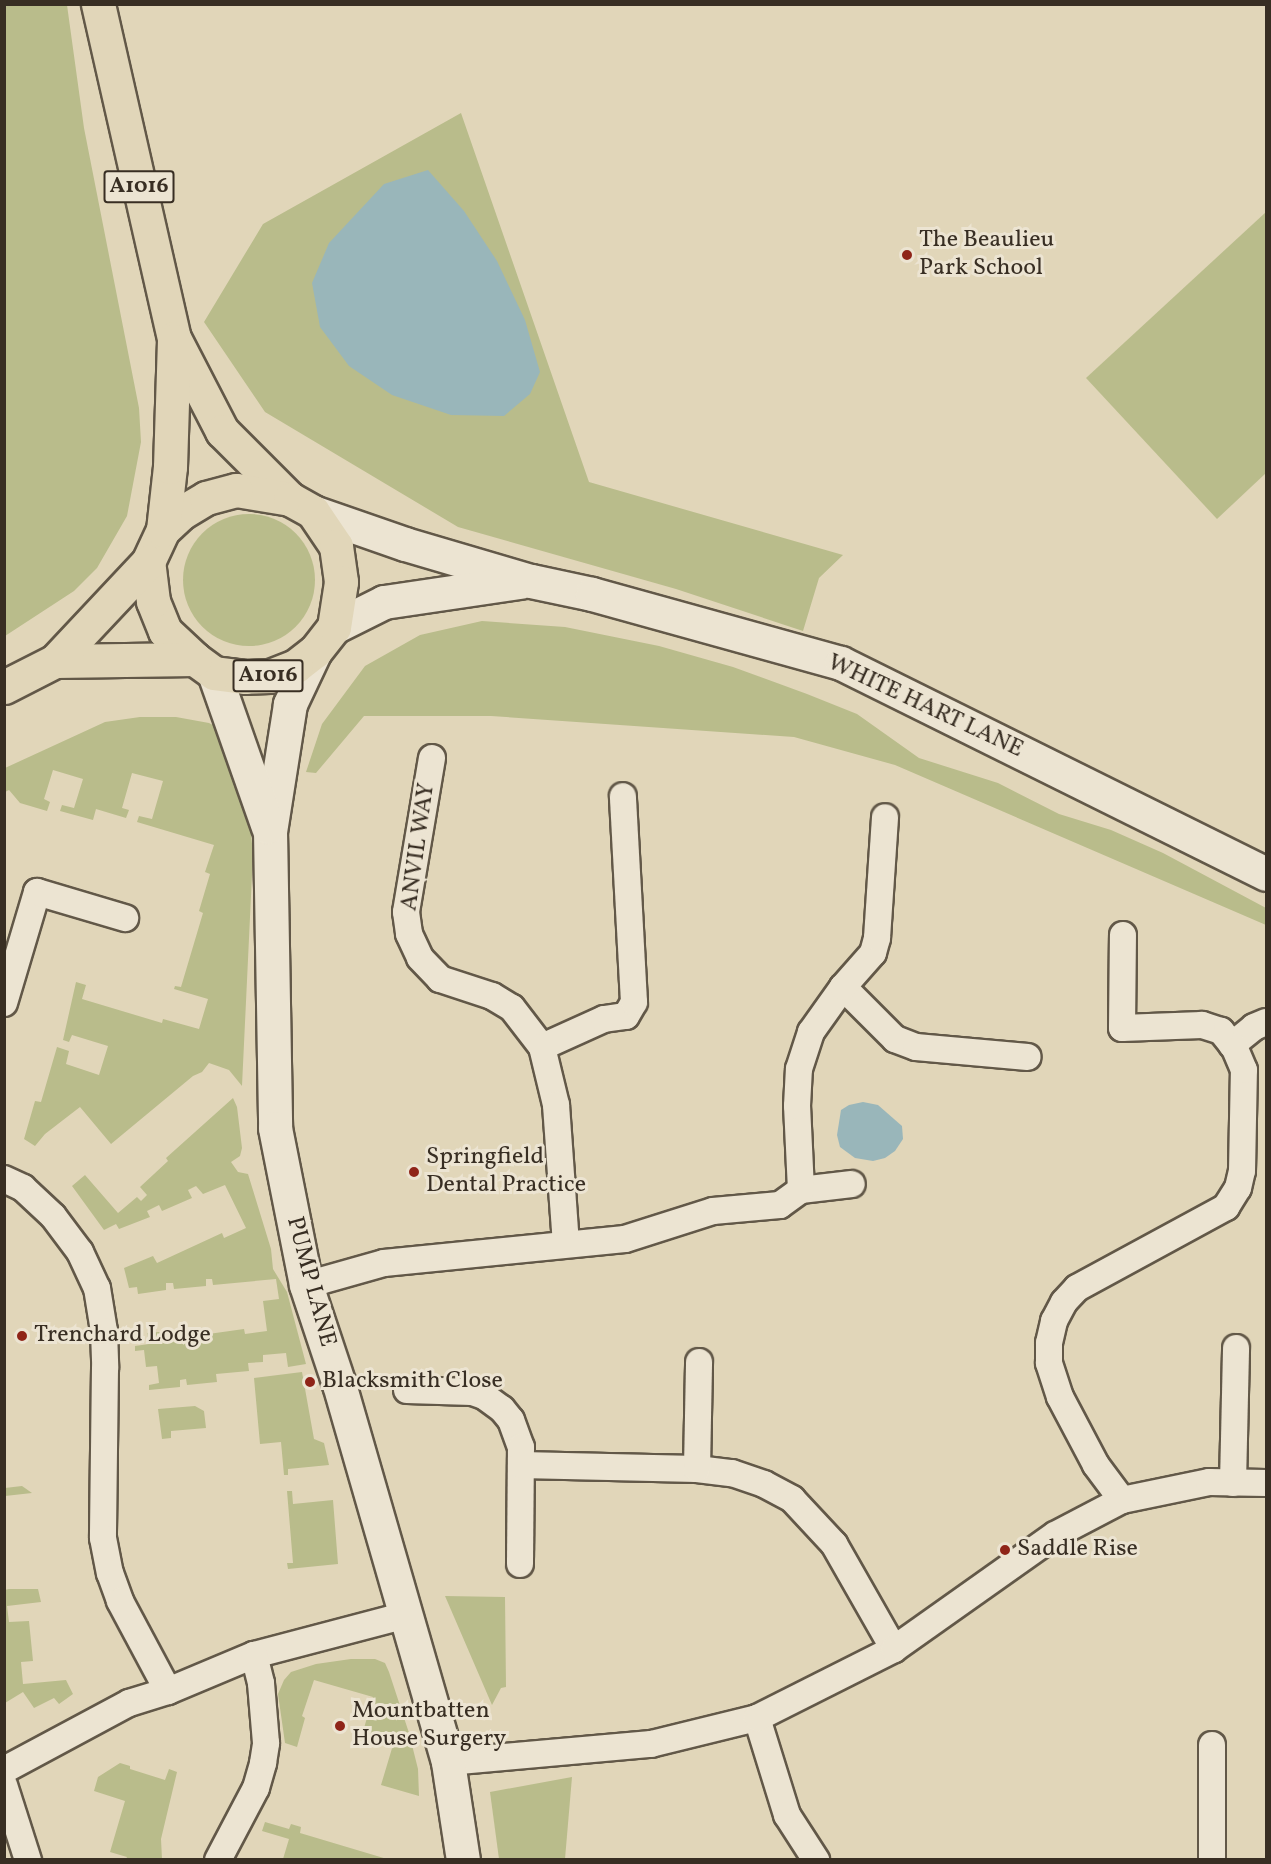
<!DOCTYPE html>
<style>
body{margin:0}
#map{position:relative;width:1271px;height:1864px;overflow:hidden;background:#e1d6b9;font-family:Vollkorn,serif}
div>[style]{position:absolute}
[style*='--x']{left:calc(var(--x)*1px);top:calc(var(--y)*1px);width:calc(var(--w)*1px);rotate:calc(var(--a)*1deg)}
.green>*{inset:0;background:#b9bc8b}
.round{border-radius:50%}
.water>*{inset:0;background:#99b6ba}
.roads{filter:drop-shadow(2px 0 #625848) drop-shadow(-2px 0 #625848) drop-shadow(0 2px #625848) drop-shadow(0 -2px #625848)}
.street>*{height:26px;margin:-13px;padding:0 13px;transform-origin:13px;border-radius:13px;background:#ece4d2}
.secondary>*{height:33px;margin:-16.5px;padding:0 16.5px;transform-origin:16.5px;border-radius:16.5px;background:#ece4d2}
.primary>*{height:33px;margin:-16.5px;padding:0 16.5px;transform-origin:16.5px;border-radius:16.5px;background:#e1d6b9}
.dots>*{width:16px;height:16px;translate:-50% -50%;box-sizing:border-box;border:3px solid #ece4d2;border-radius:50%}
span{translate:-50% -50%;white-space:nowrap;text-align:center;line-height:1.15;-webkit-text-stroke:6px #ece4d2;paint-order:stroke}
.shield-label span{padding:2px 4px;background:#ece4d2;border:2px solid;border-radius:4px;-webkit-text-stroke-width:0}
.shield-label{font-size:22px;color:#382e23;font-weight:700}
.poi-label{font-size:24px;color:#382e23}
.left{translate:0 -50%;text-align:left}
.street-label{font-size:24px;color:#382e23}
.frame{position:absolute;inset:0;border:6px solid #382e23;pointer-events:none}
</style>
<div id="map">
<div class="green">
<i style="clip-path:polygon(5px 4px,67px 5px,84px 128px,139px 408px,141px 442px,127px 516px,97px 568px,74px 591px,5px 636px)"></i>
<i style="clip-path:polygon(461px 113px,589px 482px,843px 555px,819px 578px,803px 631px,676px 589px,458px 527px,265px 412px,204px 322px,263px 224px)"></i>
<i style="clip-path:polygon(1266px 212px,1266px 473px,1217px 519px,1086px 378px)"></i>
<i class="round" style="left:183px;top:514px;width:132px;height:132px"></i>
<i style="clip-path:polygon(482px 621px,565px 627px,659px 646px,733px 667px,807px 694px,857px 714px,919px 758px,998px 783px,1059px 814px,1111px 830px,1163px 853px,1266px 908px,1266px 925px,895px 765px,794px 737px,491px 716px,364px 716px,316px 773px,306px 772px,322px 724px,365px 666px,420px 635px)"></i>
<i style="clip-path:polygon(140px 717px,176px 717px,209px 723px,226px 732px,248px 803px,253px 854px,242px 1086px,229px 1070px,209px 1063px,202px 1072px,193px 1076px,111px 1144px,80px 1107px,45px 1134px,35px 1146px,24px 1139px,35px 1101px,41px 1102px,57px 1047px,69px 1051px,66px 1064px,99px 1075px,108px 1046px,72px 1035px,69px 1042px,63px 1040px,76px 982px,86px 985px,82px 999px,162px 1023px,163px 1019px,199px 1029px,208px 999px,174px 989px,175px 986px,181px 987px,203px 913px,199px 911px,210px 874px,205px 872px,214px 845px,137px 822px,139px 816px,152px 819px,163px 781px,132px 773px,122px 808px,129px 810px,126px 818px,96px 809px,93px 820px,60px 811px,62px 805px,74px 808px,83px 779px,53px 770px,44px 799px,50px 802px,47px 811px,20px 803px,9px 790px,5px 792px,5px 768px,105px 722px)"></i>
<i style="clip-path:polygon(233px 1098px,237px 1107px,242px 1148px,240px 1156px,231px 1162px,238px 1172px,248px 1174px,271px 1249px,273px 1269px,287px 1292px,306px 1364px,288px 1367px,286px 1353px,263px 1355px,263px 1362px,248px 1363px,249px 1371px,216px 1374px,217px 1382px,187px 1385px,186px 1379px,180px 1380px,180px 1387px,149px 1390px,149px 1385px,159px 1383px,157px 1366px,146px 1367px,144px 1350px,135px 1351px,135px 1346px,149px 1344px,147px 1333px,172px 1331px,173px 1339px,244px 1329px,245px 1334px,267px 1331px,263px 1301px,279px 1299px,276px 1279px,213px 1285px,212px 1279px,206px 1279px,206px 1286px,174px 1289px,173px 1283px,166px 1283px,166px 1290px,138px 1294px,137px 1287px,129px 1288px,124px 1268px,153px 1256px,157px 1263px,222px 1233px,224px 1238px,246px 1228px,225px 1185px,203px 1194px,196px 1186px,188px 1190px,192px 1198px,162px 1211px,159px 1205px,147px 1211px,150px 1217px,119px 1229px,116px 1224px,104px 1230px,72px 1186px,85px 1175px,118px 1213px,137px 1197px,141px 1201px,147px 1195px,140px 1187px,168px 1161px,166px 1158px)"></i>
<i style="clip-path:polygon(302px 1372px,314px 1439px,324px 1443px,329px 1465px,288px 1469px,288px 1475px,284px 1475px,281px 1442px,260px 1444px,254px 1378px)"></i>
<i style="clip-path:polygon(195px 1406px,204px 1411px,206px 1428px,171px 1431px,171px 1438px,162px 1439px,158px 1409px)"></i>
<i style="clip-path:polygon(22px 1486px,32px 1493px,5px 1496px,5px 1488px)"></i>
<i style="clip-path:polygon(287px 1491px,292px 1491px,293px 1504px,333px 1500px,338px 1564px,288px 1569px,287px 1563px,293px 1563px)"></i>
<i style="clip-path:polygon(9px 1589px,38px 1589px,41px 1602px,7px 1606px,9px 1622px,29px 1621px,33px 1661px,21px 1662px,23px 1684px,66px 1680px,73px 1694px,59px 1704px,54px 1698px,34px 1708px,23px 1692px,5px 1703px,4px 1590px)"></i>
<i style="clip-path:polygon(445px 1596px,505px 1597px,506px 1687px,501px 1688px,492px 1705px)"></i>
<i style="clip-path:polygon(351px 1659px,375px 1659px,385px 1663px,389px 1672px,409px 1733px,418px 1769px,419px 1796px,381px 1785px,393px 1745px,362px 1735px,373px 1697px,314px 1680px,302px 1716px,305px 1718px,297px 1747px,285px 1743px,278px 1694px,284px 1680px,291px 1672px,316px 1664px)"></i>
<i style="clip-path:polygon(120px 1763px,130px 1766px,130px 1769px,165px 1780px,169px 1769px,177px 1772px,161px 1839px,162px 1859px,126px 1859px,127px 1857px,110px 1852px,125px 1801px,94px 1791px,98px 1777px)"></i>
<i style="clip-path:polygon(572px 1777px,565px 1859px,499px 1859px,490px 1792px)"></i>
<i style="clip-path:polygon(265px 1822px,289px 1829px,291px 1824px,301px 1827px,300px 1833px,387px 1859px,283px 1859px,289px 1839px,262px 1831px)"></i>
</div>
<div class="water">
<i style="clip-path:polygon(428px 170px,464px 211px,497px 261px,525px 320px,540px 372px,530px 394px,504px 416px,451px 415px,392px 395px,349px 366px,320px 327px,312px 283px,329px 243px,384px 184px)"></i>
<i style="clip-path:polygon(863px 1102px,878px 1105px,902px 1126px,903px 1139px,895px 1151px,885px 1158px,873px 1161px,855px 1158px,840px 1147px,837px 1135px,841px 1110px,849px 1105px)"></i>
</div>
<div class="roads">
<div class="street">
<i style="--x:432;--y:758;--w:156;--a:99.6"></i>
<i style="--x:406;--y:912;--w:22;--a:82"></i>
<i style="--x:409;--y:934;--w:26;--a:65"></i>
<i style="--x:420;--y:958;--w:29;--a:46"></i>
<i style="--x:440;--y:979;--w:55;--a:18.1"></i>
<i style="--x:492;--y:996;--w:23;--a:31"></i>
<i style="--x:512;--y:1008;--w:49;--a:52.4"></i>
<i style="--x:542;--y:1047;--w:60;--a:76.4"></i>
<i style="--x:556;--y:1105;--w:139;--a:85.9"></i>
<i style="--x:843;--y:987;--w:74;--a:45"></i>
<i style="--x:895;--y:1039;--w:22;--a:21"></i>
<i style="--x:916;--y:1047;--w:112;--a:5.1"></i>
<i style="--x:4;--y:1003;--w:116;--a:-73.4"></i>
<i style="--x:37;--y:892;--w:92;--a:16.5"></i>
<i style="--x:1232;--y:1045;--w:28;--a:-39"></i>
<i style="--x:1254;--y:1027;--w:13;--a:-23"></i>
<i style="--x:542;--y:1047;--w:68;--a:-24.3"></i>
<i style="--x:604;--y:1019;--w:22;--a:-8"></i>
<i style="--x:626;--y:1016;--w:16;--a:-60"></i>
<i style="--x:634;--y:1002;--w:206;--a:-93.1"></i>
<i style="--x:4;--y:1179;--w:21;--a:25"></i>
<i style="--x:23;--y:1188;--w:41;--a:43"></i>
<i style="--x:53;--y:1216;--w:45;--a:53.1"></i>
<i style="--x:80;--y:1252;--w:40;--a:65"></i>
<i style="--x:97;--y:1288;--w:44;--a:80.8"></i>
<i style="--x:104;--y:1331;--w:37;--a:88"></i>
<i style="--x:105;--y:1368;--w:170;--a:90.7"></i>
<i style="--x:103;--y:1538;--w:36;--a:79"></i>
<i style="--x:110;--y:1573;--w:30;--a:70"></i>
<i style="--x:120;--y:1601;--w:102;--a:61.9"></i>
<i style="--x:801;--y:1190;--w:51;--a:-6.7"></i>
<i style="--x:306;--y:1285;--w:81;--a:-15.8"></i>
<i style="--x:384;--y:1263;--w:242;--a:-5.7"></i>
<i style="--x:625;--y:1239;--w:92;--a:-17.7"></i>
<i style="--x:713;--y:1211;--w:67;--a:-5.1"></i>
<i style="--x:780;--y:1205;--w:26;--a:-36"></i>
<i style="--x:801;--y:1190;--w:84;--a:-92.7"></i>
<i style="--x:797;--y:1106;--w:37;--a:-87"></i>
<i style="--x:799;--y:1069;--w:39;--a:-72"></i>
<i style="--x:811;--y:1032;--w:55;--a:-54.6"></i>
<i style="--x:843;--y:987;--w:45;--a:-48.6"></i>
<i style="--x:873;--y:953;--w:16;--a:-75"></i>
<i style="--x:877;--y:938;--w:121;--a:-86.2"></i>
<i style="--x:407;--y:1390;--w:65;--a:1.8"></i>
<i style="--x:472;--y:1392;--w:13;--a:18"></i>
<i style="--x:484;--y:1396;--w:22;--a:36"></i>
<i style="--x:502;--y:1409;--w:14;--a:51"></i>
<i style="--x:511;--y:1420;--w:29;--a:70"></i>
<i style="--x:521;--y:1447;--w:117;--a:90.5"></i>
<i style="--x:521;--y:1465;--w:176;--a:1.3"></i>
<i style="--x:697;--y:1469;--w:35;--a:7"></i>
<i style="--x:732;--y:1473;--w:34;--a:19"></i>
<i style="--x:764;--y:1484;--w:32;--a:28"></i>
<i style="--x:792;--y:1499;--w:62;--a:47"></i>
<i style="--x:834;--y:1544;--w:121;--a:60.3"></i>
<i style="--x:697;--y:1469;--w:107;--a:-88.9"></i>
<i style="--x:1233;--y:1483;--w:135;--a:-88.7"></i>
<i style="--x:1122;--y:1500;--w:44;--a:-126.6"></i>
<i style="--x:1096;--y:1465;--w:77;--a:-117.9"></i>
<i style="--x:1060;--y:1397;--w:36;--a:-108"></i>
<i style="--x:1049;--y:1363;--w:20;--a:-90"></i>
<i style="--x:1049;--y:1343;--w:23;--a:-77"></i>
<i style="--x:1054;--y:1321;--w:21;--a:-62"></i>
<i style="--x:1064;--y:1302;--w:19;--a:-47"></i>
<i style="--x:1077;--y:1288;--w:170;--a:-28.5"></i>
<i style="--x:1226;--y:1207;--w:22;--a:-58"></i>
<i style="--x:1238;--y:1188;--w:17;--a:-77"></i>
<i style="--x:1242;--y:1171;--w:101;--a:-88.9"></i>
<i style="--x:1244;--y:1070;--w:25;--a:-113"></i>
<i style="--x:1234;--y:1047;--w:21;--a:-129"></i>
<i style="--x:1221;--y:1031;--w:20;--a:-162"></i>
<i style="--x:1202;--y:1025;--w:80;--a:177.9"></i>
<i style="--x:1122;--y:1028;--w:93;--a:-89.4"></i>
<i style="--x:757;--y:1718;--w:102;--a:72.8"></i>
<i style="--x:787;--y:1815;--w:54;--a:57.2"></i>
<i style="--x:448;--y:1762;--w:204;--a:-5.1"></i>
<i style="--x:651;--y:1744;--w:109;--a:-13.8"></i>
<i style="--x:757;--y:1718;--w:153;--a:-26.7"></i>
<i style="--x:894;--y:1649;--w:197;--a:-35.3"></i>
<i style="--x:1055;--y:1535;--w:76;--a:-27.6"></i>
<i style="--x:1122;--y:1500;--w:89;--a:-11.7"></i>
<i style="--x:1209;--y:1482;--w:57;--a:1"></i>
<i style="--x:4;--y:1770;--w:142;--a:-28.2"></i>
<i style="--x:129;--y:1703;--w:41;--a:-17.1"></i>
<i style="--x:168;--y:1691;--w:93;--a:-22.7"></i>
<i style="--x:254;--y:1655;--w:157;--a:-14.7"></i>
<i style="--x:4;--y:1785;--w:79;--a:72.3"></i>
<i style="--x:218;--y:1860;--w:81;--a:-62.2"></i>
<i style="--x:256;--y:1788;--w:26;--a:-74"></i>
<i style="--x:263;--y:1763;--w:20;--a:-81"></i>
<i style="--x:266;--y:1743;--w:60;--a:-94.8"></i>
<i style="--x:261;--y:1683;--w:29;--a:-104"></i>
<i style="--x:1212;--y:1860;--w:115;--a:-90"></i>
</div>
<div class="secondary">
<i style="--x:313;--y:512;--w:97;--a:19.2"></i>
<i style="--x:405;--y:544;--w:131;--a:16.4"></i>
<i style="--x:531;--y:581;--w:62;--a:12"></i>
<i style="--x:592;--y:594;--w:258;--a:15.5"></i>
<i style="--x:841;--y:663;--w:474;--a:26.4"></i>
<i style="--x:334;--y:627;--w:56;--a:-26.6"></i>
<i style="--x:384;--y:602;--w:137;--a:-8.4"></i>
<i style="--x:315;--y:651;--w:59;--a:115.3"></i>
<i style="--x:290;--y:704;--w:129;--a:98.9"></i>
<i style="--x:270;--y:831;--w:297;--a:89"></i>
<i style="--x:275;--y:1128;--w:160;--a:78.8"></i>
<i style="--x:306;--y:1285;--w:104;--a:71.6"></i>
<i style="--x:339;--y:1384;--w:393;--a:73.9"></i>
<i style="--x:448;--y:1762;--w:99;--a:81.3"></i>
<i style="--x:214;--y:673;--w:163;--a:70.7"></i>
</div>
<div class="primary">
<i style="--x:98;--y:4;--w:343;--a:77.2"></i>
<i style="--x:174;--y:338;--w:105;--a:62.7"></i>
<i style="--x:222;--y:431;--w:96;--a:45"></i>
<i style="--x:236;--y:490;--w:55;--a:9.5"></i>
<i style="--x:290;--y:499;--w:26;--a:29"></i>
<i style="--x:313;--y:512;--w:41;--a:55.9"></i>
<i style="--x:336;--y:546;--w:36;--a:82"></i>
<i style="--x:341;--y:582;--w:46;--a:98.8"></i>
<i style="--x:334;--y:627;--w:31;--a:128"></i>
<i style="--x:315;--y:651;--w:24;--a:142"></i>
<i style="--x:296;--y:666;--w:28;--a:159"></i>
<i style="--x:270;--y:676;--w:25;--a:178"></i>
<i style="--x:245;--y:677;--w:31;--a:-173"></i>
<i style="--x:214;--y:673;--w:24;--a:-144"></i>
<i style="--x:195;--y:659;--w:41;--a:-137"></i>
<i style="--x:165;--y:631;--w:32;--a:-112"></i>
<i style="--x:153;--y:601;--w:39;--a:-97"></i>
<i style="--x:148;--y:562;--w:35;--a:-65"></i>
<i style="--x:163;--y:530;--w:25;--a:-43"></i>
<i style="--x:181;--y:513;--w:29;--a:-31"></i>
<i style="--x:206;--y:498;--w:31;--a:-15"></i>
<i style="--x:163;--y:530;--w:63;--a:-83.7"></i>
<i style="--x:170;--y:467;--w:126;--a:-88.2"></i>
<i style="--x:55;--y:661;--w:140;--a:-0.8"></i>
<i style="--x:4;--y:687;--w:57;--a:-27"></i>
<i style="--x:55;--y:661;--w:136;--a:-46.8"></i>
</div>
</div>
<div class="dots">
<i style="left:907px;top:255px;background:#8f2418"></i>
<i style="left:414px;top:1172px;background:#8f2418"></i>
<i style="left:22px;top:1336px;background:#8f2418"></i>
<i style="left:310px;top:1382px;background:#8f2418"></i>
<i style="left:1005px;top:1550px;background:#8f2418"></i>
<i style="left:340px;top:1726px;background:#8f2418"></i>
</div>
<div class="shield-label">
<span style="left:139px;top:187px">A1016</span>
<span style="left:268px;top:676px">A1016</span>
</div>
<div class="poi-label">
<span class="left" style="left:919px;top:255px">The Beaulieu<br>Park School</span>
<span class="left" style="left:426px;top:1172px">Springfield<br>Dental Practice</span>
<span class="left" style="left:34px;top:1336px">Trenchard Lodge</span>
<span class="left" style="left:322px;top:1382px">Blacksmith Close</span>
<span class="left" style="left:1017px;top:1550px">Saddle Rise</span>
<span class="left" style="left:352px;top:1726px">Mountbatten<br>House Surgery</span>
</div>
<div class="street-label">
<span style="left:925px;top:707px;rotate:25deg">WHITE HART LANE</span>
<span style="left:419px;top:847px;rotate:-82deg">ANVIL WAY</span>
<span style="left:310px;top:1282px;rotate:75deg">PUMP LANE</span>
</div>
<div class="frame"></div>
</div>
